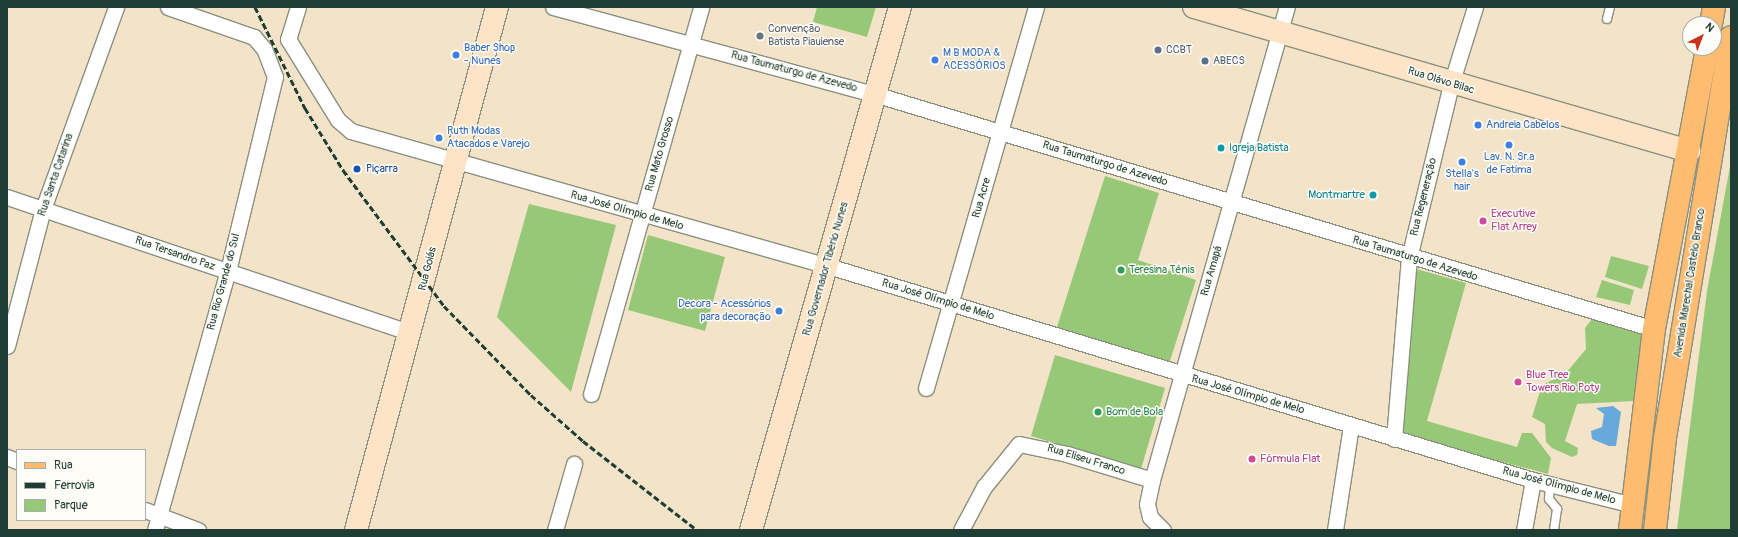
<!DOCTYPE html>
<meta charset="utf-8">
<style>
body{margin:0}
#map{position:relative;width:1738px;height:537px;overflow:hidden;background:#f3e4c9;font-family:Pangolin,sans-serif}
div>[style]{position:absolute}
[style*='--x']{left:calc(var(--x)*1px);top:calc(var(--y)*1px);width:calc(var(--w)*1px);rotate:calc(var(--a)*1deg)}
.green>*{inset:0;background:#97c878}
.water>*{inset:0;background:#67a9db}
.roads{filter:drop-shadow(1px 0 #89907e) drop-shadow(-1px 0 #89907e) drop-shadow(0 1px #89907e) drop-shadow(0 -1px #89907e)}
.lane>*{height:8px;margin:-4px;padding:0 4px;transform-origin:4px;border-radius:4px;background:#fff}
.street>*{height:15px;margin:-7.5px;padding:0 7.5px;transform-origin:7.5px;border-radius:7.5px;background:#fff}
.secondary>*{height:22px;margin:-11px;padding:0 11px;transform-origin:11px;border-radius:11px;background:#fee4c6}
.primary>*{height:22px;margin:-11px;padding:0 11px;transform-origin:11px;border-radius:11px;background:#fdbc70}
.rail>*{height:3px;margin-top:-1.5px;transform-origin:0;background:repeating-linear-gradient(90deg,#1f3d34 0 6px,transparent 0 9px)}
.dots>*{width:11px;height:11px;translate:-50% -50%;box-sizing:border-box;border:2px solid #fdfcf7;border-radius:50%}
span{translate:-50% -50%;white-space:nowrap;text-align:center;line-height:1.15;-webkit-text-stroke:3px #fdfcf7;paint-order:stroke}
.worship-label{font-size:11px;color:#5b616d}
.left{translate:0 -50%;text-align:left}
.shop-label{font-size:11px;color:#366cbe}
.right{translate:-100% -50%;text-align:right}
.service-label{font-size:11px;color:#4e5e75}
.street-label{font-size:11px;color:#1f3d34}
.culture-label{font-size:11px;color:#0d838f}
.transit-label{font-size:11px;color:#164399}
.hotel-label{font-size:11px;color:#b23c85}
.leisure-label{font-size:11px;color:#27864d}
.frame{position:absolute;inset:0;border:8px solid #1f3d34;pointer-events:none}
.legend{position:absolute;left:16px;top:449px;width:130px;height:72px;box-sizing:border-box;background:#fdfcf7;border:1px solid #a4b0a9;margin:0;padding:5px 7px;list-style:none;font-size:12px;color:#1f3d34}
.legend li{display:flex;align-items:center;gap:8px;height:20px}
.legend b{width:20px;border:1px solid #a4b0a9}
.north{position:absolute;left:1682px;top:16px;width:40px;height:40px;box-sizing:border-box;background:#fdfcf7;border:1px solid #a4b0a9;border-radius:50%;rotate:42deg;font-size:11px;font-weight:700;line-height:16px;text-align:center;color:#1f3d34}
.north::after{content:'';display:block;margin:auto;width:14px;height:18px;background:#c8321e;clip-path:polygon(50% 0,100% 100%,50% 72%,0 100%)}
</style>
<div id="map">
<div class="green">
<i style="clip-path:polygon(817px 7px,876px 7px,867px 37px,813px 22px)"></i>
<i style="clip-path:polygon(1731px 161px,1731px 530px,1677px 530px,1707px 291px)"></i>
<i style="clip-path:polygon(1105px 176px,1159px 193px,1138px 260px,1196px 280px,1168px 367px,1056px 330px)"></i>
<i style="clip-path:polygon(529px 204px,616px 225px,571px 392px,497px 317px)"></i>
<i style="clip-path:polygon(648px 235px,725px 257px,705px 331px,628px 310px)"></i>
<i style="clip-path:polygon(1611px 256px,1649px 266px,1642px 289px,1605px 277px)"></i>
<i style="clip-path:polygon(1413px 268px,1466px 283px,1427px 421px,1517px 447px,1522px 433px,1532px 433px,1551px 458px,1548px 474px,1398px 434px)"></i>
<i style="clip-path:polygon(1602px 280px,1634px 290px,1630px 305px,1596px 297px)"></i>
<i style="clip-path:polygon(1592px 319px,1642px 333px,1634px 401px,1577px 404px,1565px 441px,1578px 448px,1577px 455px,1572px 457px,1552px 448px,1546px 442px,1545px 424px,1532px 417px,1542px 385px,1566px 373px,1586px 349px,1585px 328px)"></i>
<i style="clip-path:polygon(1055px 355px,1165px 388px,1141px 469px,1031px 436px)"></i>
</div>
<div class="water">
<i style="clip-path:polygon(1613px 406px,1621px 412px,1616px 446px,1609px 446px,1592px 439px,1591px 431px,1602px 427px,1604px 414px,1596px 408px)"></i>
</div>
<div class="roads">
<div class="lane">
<i style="--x:1607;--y:19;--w:12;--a:-76"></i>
<i style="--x:1550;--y:484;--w:15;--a:94"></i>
<i style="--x:1549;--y:499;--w:13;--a:51"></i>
<i style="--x:1557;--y:509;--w:21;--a:98"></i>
</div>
<div class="street">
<i style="--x:298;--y:7;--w:34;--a:107"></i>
<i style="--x:288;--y:39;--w:95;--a:58.3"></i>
<i style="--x:338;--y:120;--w:17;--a:40"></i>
<i style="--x:351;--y:131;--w:496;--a:15.8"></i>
<i style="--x:828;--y:266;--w:737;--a:16.89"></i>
<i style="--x:1533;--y:480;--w:103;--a:14"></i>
<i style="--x:553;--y:7;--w:333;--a:15.2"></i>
<i style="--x:874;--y:94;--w:815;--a:16.77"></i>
<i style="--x:7;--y:197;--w:427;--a:18.6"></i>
<i style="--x:7;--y:346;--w:142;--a:-75.3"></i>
<i style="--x:43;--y:209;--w:215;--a:-70.1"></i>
<i style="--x:926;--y:388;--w:397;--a:-73.9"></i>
<i style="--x:591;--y:394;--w:402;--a:-74.1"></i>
<i style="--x:1394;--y:439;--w:182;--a:-85.3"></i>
<i style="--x:1409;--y:258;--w:179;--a:-76.4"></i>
<i style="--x:1451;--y:84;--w:81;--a:-72.7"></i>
<i style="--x:7;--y:457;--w:11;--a:22"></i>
<i style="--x:145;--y:510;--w:57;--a:20.7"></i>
<i style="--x:155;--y:530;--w:269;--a:-74.3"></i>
<i style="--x:228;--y:271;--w:200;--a:-76.4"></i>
<i style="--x:275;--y:77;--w:30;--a:-111"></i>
<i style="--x:264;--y:49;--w:16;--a:-130"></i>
<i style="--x:254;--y:37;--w:91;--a:-160.8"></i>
<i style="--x:555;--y:530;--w:69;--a:-73.9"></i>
<i style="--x:961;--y:530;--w:49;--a:-61.9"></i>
<i style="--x:984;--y:487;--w:55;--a:-50.9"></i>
<i style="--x:1019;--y:444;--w:49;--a:11.8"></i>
<i style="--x:1067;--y:454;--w:89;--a:17"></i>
<i style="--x:1163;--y:530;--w:18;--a:-135"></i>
<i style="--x:1150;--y:517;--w:13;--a:-103"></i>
<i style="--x:1147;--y:504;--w:25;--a:-78"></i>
<i style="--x:1152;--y:480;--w:492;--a:-74.1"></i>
<i style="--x:1335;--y:530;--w:106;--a:-81.3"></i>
<i style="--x:1524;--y:530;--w:51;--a:-79.8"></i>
</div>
<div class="secondary">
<i style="--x:1194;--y:7;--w:516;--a:16.22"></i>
<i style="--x:356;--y:530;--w:542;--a:-74.91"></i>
<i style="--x:751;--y:530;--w:544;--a:-74.1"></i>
</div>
<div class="primary">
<i style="--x:1711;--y:24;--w:17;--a:-80"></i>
<i style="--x:1630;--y:530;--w:202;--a:-83.2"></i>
<i style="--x:1654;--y:329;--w:286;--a:-79.3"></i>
<i style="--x:1655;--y:530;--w:93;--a:-83.8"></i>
<i style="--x:1665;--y:438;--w:406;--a:-80.7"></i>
</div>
</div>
<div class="rail">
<i style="--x:255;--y:7;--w:113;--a:63.7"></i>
<i style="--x:305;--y:108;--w:73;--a:58.5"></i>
<i style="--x:343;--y:170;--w:169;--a:53.4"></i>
<i style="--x:444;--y:306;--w:124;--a:45.7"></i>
<i style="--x:531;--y:395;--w:69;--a:41.5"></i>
<i style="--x:583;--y:441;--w:145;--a:38"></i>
</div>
<div class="dots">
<i style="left:760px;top:36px;background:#6b7280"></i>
<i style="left:1158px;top:50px;background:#5c6f8a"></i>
<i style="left:456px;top:55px;background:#3f7fe0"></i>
<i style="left:935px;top:60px;background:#3f7fe0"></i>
<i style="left:1205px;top:61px;background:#5c6f8a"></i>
<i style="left:1478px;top:125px;background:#3f7fe0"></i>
<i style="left:439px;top:138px;background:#3f7fe0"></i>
<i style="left:1509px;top:145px;background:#3f7fe0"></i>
<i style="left:1221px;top:148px;background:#0f9aa8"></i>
<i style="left:1462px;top:162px;background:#3f7fe0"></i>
<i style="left:357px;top:169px;background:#1a4fb4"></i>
<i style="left:1373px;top:195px;background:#0f9aa8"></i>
<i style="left:1483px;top:221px;background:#d1479c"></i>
<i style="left:1121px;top:270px;background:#2e9e5b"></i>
<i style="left:779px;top:311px;background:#3f7fe0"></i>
<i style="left:1518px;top:382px;background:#d1479c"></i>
<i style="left:1098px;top:412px;background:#2e9e5b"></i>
<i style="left:1252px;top:459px;background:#d1479c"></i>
</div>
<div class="worship-label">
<span class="left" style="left:768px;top:36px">Convenção<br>Batista Piauiense</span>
</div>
<div class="shop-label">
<span class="left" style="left:464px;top:55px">Baber Shop<br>- Nunes</span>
<span class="left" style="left:943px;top:60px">M B MODA &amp;<br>ACESSÓRIOS</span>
<span class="left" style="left:1486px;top:125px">Andreia Cabelos</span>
<span class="left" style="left:447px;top:138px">Ruth Modas<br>Atacados e Varejo</span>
<span style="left:1509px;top:164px">Lav. N. Sr.a<br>de Fatima</span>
<span style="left:1462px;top:181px">Stella's<br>hair</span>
<span class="right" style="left:771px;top:311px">Decora - Acessórios<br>para decoração</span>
</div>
<div class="service-label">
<span class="left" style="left:1166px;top:50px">CCBT</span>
<span class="left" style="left:1213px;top:61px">ABECS</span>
</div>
<div class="street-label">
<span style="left:794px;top:72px;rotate:15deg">Rua Taumaturgo de Azevedo</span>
<span style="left:1441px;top:81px;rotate:17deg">Rua Olávo Bilac</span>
<span style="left:660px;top:154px;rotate:-74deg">Rua Mato Grosso</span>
<span style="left:1105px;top:164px;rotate:17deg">Rua Taumaturgo de Azevedo</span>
<span style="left:56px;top:175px;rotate:-71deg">Rua Santa Catarina</span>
<span style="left:1424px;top:197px;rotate:-76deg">Rua Regeneração</span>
<span style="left:982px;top:198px;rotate:-74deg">Rua Acre</span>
<span style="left:627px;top:211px;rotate:16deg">Rua José Olímpio de Melo</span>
<span style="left:175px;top:254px;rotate:19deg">Rua Tersandro Paz</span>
<span style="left:1415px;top:259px;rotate:17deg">Rua Taumaturgo de Azevedo</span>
<span style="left:428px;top:269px;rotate:-76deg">Rua Goiás</span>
<span style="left:826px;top:269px;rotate:-74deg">Rua Governador Tibério Nunes</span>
<span style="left:1212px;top:271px;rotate:-74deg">Rua Amapá</span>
<span style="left:224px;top:282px;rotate:-75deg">Rua Rio Grande do Sul</span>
<span style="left:1690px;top:283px;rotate:-81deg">Avenida Marechal Castelo Branco</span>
<span style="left:938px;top:300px;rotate:17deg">Rua José Olímpio de Melo</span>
<span style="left:1248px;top:395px;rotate:16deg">Rua José Olímpio de Melo</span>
<span style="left:1086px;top:460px;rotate:17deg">Rua Eliseu Franco</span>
<span style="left:1559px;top:486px;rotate:15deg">Rua José Olímpio de Melo</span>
</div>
<div class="culture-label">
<span class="left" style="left:1229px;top:148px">Igreja Batista</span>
<span class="right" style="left:1365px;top:195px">Montmartre</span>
</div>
<div class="transit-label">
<span class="left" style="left:366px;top:169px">Piçarra</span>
</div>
<div class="hotel-label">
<span class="left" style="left:1491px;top:221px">Executive<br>Flat Arrey</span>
<span class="left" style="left:1526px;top:382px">Blue Tree<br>Towers Rio Poty</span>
<span class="left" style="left:1260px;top:459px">Fórmula Flat</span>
</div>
<div class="leisure-label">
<span class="left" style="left:1129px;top:270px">Teresina Tênis</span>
<span class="left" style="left:1106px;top:412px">Bom de Bola</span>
</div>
<div class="frame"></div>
<ul class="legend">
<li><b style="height:5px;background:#fdbc70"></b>Rua</li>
<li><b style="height:5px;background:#1f3d34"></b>Ferrovia</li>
<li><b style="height:11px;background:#97c878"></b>Parque</li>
</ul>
<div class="north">N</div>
</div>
